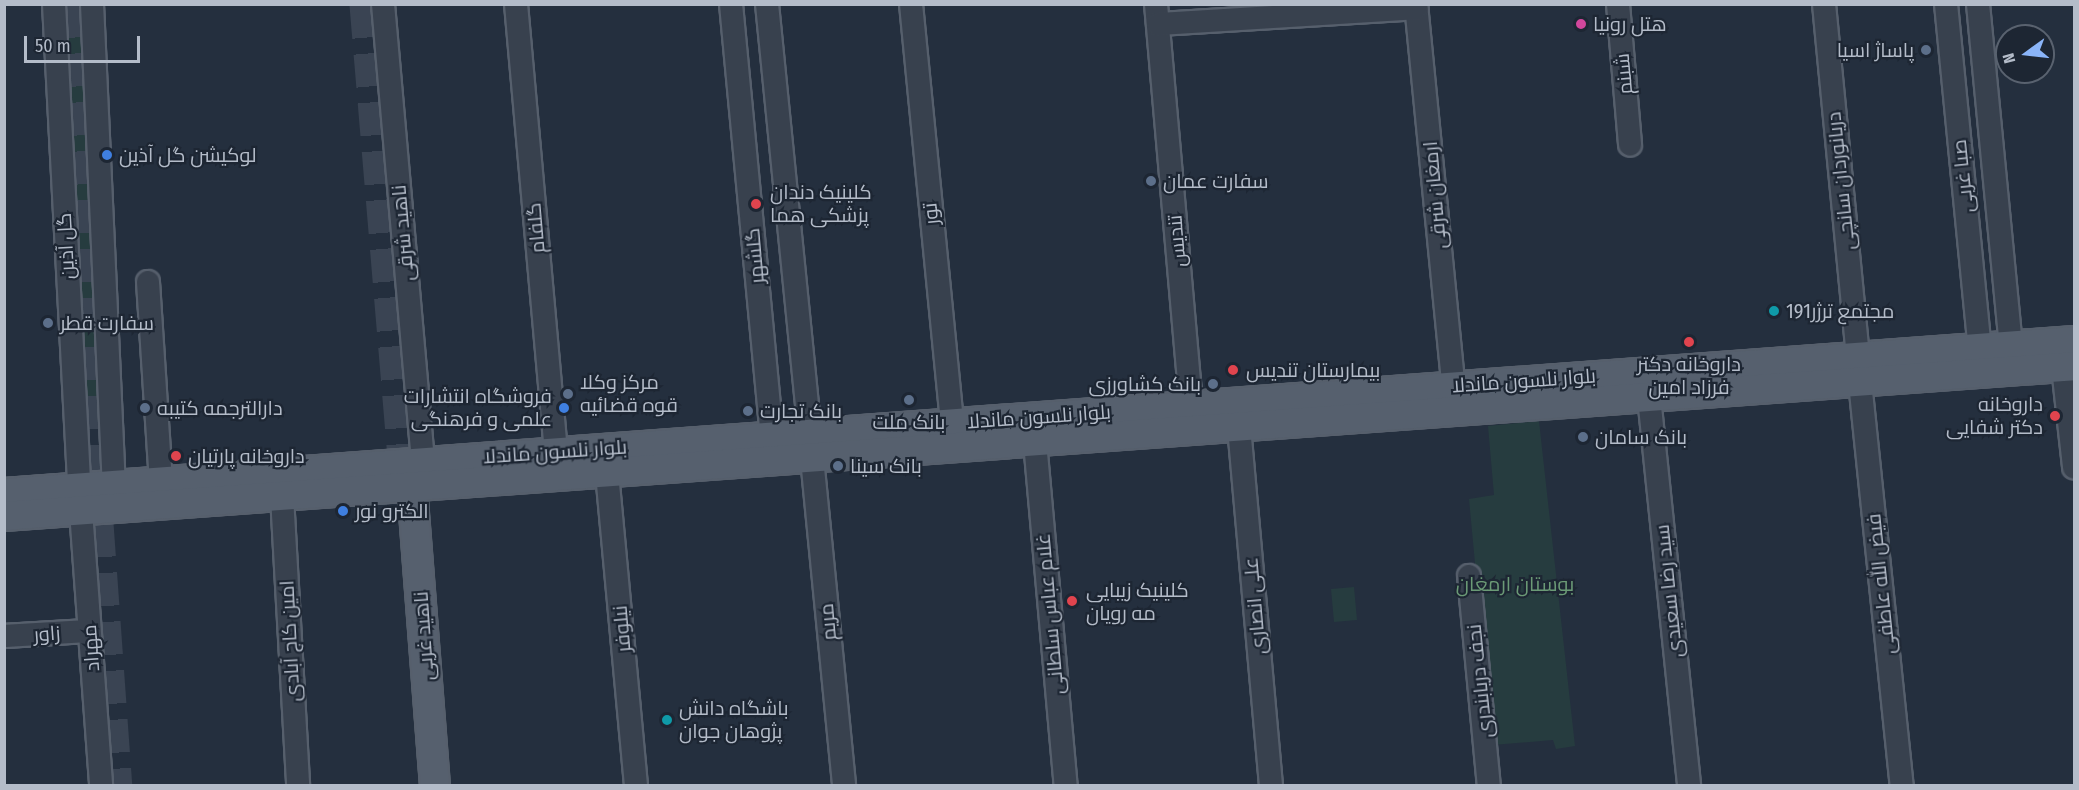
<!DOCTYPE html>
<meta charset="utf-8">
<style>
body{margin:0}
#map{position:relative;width:2079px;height:790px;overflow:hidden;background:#242f3e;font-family:"Fira Sans Condensed",Cairo,sans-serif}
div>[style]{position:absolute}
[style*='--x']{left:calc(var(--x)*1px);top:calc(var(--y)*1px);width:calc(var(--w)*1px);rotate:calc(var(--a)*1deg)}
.green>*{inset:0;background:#263c3f}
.highway-tunnel>*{height:33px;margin-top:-16.5px;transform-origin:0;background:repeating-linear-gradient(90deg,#3a4453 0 33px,transparent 0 49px)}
.roads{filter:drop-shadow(2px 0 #565f6c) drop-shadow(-2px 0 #565f6c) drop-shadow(0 2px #565f6c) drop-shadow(0 -2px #565f6c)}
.minor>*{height:22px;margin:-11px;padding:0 11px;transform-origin:11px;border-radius:11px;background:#38414e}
.major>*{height:28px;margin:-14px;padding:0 14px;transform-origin:14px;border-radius:14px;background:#56606e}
.dots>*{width:16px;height:16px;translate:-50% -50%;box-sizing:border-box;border:3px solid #1d2633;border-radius:50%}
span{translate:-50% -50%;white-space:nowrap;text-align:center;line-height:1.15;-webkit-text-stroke:4.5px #1d2633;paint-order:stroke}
.poi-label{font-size:20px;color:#b4bcc9}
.left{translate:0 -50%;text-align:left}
.right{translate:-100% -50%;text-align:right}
.street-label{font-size:20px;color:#b4bcc9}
.park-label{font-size:20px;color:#6b9a76}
.frame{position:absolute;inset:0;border:6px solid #b4bcc9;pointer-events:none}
.north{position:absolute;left:1995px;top:24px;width:60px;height:60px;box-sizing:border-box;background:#1d2633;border:2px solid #59626f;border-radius:50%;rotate:255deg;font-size:16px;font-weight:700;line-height:24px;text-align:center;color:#b4bcc9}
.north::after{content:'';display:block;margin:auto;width:21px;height:27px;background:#8ab4f8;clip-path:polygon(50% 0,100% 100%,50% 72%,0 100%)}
.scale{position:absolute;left:24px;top:36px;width:116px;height:27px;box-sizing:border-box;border:3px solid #b4bcc9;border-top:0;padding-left:8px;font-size:18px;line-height:21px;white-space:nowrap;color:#b4bcc9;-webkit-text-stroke:4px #1d2633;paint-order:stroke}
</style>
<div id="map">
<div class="green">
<i style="clip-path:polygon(61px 5px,84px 5px,104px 427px,80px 428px)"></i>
<i style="clip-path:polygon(1539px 421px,1575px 746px,1556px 749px,1553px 740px,1492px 745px,1469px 499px,1494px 495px,1488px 426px)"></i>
<i style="clip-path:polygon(1354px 587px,1357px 620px,1334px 622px,1331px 589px)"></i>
</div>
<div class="highway-tunnel">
<i style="--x:74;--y:4;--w:521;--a:87.47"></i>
<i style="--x:97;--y:524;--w:263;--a:85.9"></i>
<i style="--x:366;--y:4;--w:492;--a:85.2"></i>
</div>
<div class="roads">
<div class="minor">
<i style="--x:54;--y:4;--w:484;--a:87"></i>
<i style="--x:92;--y:4;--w:482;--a:87.4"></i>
<i style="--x:383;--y:4;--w:460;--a:85"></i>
<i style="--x:516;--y:4;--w:450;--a:84.9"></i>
<i style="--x:731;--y:4;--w:434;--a:84.6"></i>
<i style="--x:767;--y:4;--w:432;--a:84.3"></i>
<i style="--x:911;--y:4;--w:421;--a:84.4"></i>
<i style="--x:1156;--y:4;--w:404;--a:85"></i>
<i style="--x:1416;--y:4;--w:401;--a:84.4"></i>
<i style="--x:1618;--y:4;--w:141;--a:85.1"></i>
<i style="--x:1824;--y:4;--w:355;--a:84.5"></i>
<i style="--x:1946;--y:4;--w:346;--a:84.4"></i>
<i style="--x:1978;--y:4;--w:344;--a:84.5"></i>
<i style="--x:1158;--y:24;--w:259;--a:-3.5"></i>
<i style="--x:148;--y:282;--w:199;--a:86.3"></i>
<i style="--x:2063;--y:367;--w:101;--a:83.7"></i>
<i style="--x:1860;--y:382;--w:406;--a:84.1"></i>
<i style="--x:1649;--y:397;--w:391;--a:84.1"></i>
<i style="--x:1239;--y:427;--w:360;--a:84.9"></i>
<i style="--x:1035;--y:442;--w:345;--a:84.9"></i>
<i style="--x:812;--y:458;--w:330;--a:84.4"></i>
<i style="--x:607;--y:473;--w:314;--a:84.7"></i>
<i style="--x:282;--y:496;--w:290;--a:86.8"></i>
<i style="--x:81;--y:511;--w:276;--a:85.8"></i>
<i style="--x:1469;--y:576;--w:211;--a:84.6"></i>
<i style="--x:4;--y:636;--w:85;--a:-3.4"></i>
</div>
<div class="major">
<i style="--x:412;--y:487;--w:300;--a:85.6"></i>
<i style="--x:4;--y:493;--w:2076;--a:-4.2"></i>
<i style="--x:4;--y:516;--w:2075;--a:-4.14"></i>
</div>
</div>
<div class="dots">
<i style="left:1581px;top:24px;background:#d1479c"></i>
<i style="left:1926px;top:50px;background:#5c6f8a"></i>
<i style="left:107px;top:155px;background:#3f7fe0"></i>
<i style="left:1151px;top:181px;background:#5c6f8a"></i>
<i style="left:756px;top:204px;background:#e0444e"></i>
<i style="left:1774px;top:311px;background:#0f9aa8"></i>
<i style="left:48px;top:323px;background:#5c6f8a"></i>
<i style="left:1689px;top:342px;background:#e0444e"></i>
<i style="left:1233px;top:370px;background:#e0444e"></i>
<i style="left:1213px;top:384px;background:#5c6f8a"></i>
<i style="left:568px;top:394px;background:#5c6f8a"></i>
<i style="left:909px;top:400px;background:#5c6f8a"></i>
<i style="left:145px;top:408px;background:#5c6f8a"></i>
<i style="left:564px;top:408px;background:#3f7fe0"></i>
<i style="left:748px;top:411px;background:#5c6f8a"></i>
<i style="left:2055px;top:416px;background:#e0444e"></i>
<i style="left:1583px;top:437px;background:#5c6f8a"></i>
<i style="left:176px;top:456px;background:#e0444e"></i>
<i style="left:838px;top:466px;background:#5c6f8a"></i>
<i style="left:343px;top:511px;background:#3f7fe0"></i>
<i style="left:1072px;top:601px;background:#e0444e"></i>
<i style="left:667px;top:720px;background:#0f9aa8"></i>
</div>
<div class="poi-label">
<span class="left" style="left:1593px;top:24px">هتل رونیا</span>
<span class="right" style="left:1914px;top:50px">پاساژ اسیا</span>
<span class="left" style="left:119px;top:155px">لوکیشن گل آذین</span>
<span class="left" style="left:1163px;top:181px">سفارت عمان</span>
<span class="left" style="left:770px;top:204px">کلینیک دندان<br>پزشکی هما</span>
<span class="left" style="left:1786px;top:311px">مجتمع ترژر191</span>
<span class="left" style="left:60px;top:323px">سفارت قطر</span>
<span style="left:1689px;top:376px">داروخانه دکتر<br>فرزاد امین</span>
<span class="left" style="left:1246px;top:370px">بیمارستان تندیس</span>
<span class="left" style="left:580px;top:394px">مرکز وکلا<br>قوه قضائیه</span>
<span class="right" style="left:1201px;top:384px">بانک کشاورزی</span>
<span class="right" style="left:552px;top:408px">فروشگاه انتشارات<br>علمی و فرهنگی</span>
<span class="right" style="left:2043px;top:416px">داروخانه<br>دکتر شفایی</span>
<span class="left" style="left:157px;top:408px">دارالترجمه کتیبه</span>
<span class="left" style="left:760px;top:411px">بانک تجارت</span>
<span style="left:909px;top:422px">بانک ملت</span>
<span class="left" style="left:1595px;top:437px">بانک سامان</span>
<span class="left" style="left:188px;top:456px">داروخانه پارتیان</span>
<span class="left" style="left:850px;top:466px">بانک سینا</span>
<span class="left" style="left:355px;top:511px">الكترو نور</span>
<span class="left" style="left:1086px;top:602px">کلینیک زیبایی<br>مه رویان</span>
<span class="left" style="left:679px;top:720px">باشگاه دانش<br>پژوهان جوان</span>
</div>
<div class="street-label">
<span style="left:1624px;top:74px;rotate:-95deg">شبنم</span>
<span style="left:1963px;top:176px;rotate:-96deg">صبا غربی</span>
<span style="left:1841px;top:181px;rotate:-96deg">دریانوردان سانچی</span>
<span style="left:1435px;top:195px;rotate:-95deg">ارمغان شرقی</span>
<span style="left:931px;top:214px;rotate:-96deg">تور</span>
<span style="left:536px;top:228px;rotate:-95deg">گلفام</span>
<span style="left:403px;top:233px;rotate:-95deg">ناهید شرقی</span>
<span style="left:1177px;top:241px;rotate:-95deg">تندیس</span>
<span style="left:66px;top:246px;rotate:-93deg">گل آذین</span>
<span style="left:755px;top:256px;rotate:-95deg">گلشهر</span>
<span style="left:1524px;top:381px;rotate:-4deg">بلوار نلسون ماندلا</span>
<span style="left:1039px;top:417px;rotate:-4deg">بلوار نلسون ماندلا</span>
<span style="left:555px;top:452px;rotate:-4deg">بلوار نلسون ماندلا</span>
<span style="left:1881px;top:584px;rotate:-96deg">فیض الله عاطفی</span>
<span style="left:1669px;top:591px;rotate:-96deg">سید رضا سعیدی</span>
<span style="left:1255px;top:606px;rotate:-95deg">علی انصاری</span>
<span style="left:1050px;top:614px;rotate:-95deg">غلام عباس سلطانی</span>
<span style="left:828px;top:622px;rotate:-95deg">مریم</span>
<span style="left:622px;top:629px;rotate:-95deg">نیلوفر</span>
<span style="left:47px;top:634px;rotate:-4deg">زاور</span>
<span style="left:424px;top:636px;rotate:-94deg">ناهید غربی</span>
<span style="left:290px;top:641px;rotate:-93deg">امین کاج آبادی</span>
<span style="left:91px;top:648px;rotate:-94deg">مهراد</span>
<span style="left:1480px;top:681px;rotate:-96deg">نجف دریابندری</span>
</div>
<div class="park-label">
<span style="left:1515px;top:584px">بوستان ارمغان</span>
</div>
<div class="frame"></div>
<div class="north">N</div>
<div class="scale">50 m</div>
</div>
